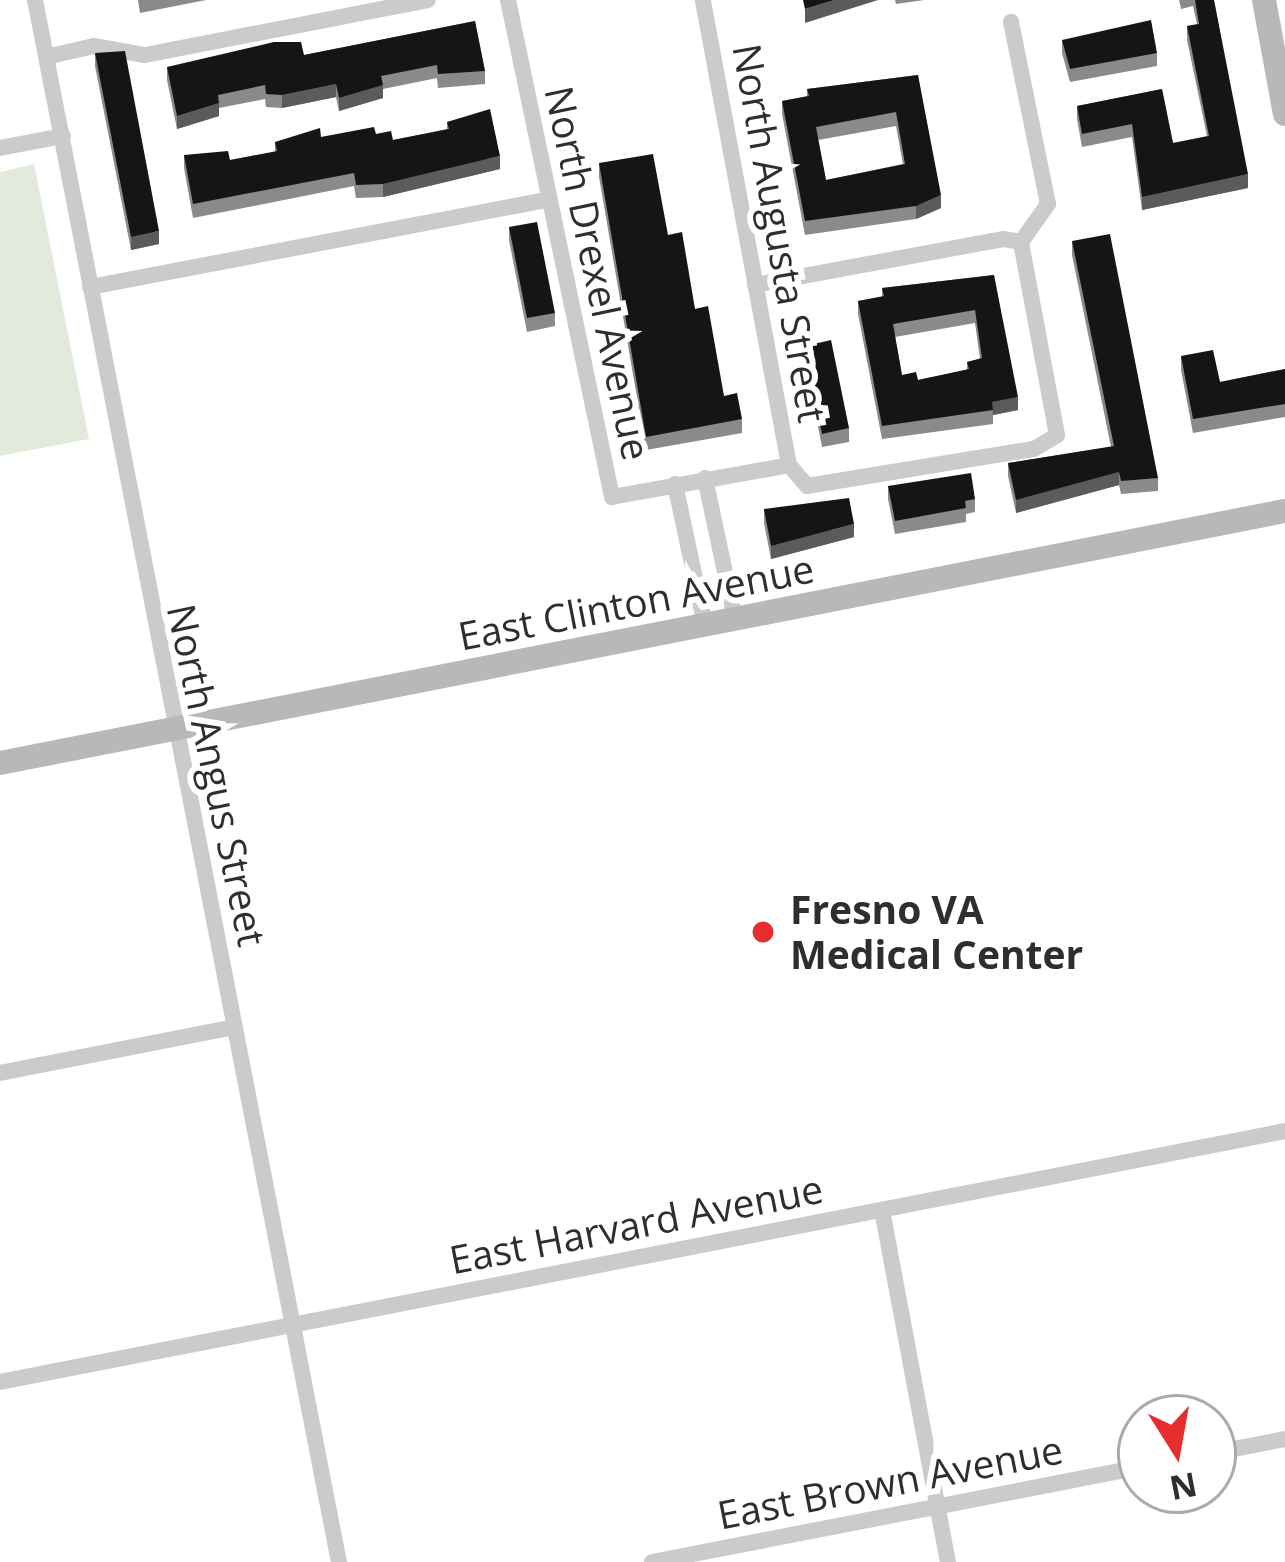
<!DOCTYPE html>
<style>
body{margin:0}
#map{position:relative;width:1285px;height:1562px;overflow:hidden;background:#fff;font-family:"Open Sans",sans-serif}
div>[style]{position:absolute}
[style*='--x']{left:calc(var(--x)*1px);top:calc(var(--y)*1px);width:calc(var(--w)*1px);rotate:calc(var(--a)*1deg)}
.green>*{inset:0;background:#e2ebdb}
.street>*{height:16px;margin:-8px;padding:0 8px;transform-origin:8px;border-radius:8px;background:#cbcbcb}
.secondary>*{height:24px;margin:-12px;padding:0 12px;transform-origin:12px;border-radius:12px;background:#b8b8b8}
.wall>*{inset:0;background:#8a8a8a}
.shaded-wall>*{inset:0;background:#5b5b5b}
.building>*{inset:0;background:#151515}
.dots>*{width:33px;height:33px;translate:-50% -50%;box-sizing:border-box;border:6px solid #fff;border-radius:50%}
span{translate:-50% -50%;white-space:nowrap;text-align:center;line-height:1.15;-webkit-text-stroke:12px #fff;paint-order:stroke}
.street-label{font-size:39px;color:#2e2e2e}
.poi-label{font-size:39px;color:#2e2e2e;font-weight:700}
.left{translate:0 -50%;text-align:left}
.north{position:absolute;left:1117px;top:1394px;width:120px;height:120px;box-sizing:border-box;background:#fff;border:3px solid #ababab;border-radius:50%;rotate:169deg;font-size:33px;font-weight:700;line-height:48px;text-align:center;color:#2e2e2e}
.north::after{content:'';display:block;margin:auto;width:42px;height:54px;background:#e72e2d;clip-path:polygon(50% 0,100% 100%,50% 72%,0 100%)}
</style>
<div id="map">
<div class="green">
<i style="clip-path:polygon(34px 164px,89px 439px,0 456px,0 172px)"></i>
</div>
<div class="street">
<i style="--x:35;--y:0;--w:1591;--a:78.99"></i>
<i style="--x:508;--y:0;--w:508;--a:78.18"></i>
<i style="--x:612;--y:497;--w:180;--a:-10.2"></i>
<i style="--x:789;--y:465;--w:473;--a:-100.5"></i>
<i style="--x:46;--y:57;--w:49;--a:-12.9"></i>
<i style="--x:94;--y:46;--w:52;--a:10"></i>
<i style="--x:145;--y:55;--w:288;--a:-11"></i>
<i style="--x:0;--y:148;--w:64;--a:-10.8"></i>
<i style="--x:755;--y:285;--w:252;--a:-10.5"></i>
<i style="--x:1003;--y:239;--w:18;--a:9"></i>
<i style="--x:90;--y:287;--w:465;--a:-10.8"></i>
<i style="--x:789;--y:465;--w:28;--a:49"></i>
<i style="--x:807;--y:486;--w:230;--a:-9.3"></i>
<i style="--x:1034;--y:449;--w:27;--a:-31"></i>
<i style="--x:1057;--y:435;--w:196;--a:-100.6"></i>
<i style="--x:1021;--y:242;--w:47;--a:-54.6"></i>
<i style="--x:1048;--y:204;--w:186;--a:-101.5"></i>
<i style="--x:705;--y:478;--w:144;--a:78"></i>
<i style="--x:675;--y:484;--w:144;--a:78"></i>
<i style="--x:0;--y:1073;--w:239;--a:-11.1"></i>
<i style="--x:882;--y:1210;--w:358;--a:79.4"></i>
<i style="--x:0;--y:1382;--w:1309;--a:-11.05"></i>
<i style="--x:1213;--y:1453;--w:73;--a:-11"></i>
<i style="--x:652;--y:1562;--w:498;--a:-11"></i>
</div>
<div class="secondary">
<i style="--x:1264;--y:0;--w:116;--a:79.6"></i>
<i style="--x:0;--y:763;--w:1309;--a:-11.1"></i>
</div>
<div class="wall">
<i style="clip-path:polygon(138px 0,206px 0,140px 13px)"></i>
<i style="clip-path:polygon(895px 0,924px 0,896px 4px)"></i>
<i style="clip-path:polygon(1179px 0,1214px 0,1248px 188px,1142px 210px,1132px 137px,1082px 147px,1077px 119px,1077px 106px,1162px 89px,1173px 143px,1207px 136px,1187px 40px,1187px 26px,1197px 24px,1193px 6px,1181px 9px)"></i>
<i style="clip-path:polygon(475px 21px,485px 71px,485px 84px,438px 88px,437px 78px,383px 89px,383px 98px,339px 111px,336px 97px,282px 108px,266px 107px,265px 99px,219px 108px,219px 116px,177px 129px,167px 80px,167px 67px,304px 55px)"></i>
<i style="clip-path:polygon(1062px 40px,1157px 53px,1157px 66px,1070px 82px,1062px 53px)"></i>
<i style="clip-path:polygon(95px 53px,159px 244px,131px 250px,95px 66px)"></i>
<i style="clip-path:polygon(evenodd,918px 75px,941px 208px,916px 219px,805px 235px,782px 114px,782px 101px,807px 96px,807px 89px,918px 75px,896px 126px,903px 164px,826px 180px,818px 140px,896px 126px)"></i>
<i style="clip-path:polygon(447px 122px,500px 169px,383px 197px,356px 198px,354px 186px,193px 218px,184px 168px,184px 155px,230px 160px,275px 152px,275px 142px,321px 137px,376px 134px,393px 140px,447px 129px)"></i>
<i style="clip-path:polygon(599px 163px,668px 235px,695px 309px,724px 396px,742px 419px,742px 433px,646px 450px,599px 177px)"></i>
<i style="clip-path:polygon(509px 227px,555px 313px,555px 326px,527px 332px,509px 240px)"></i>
<i style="clip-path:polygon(1072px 241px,1158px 478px,1158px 491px,1121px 494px,1119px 485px,1016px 513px,1008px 476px,1008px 463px,1111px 447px,1072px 255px)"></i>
<i style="clip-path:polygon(evenodd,994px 275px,1018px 410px,993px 415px,993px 424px,882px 439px,858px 314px,858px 301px,882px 297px,882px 288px,994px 275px,975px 323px,980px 359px,967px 362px,967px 370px,918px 380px,902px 375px,895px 337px,975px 323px)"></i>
<i style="clip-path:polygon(805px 346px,849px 428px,849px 442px,822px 447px,805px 359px)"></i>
<i style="clip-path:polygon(1181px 356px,1220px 382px,1285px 369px,1285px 417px,1193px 433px,1181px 370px)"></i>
<i style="clip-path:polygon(888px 486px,975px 499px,975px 512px,966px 514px,966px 522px,895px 534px,888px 499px)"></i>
<i style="clip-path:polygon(764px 509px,854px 537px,771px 559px,764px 523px)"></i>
</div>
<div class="shaded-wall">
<i style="clip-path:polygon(835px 0,878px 0,805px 23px,805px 9px)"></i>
<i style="clip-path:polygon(336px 84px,336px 97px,282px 108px,282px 95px)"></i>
<i style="clip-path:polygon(383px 85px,383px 98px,339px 111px,339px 98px)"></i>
<i style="clip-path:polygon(219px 103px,219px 116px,177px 129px,177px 116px)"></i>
<i style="clip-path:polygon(500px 156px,500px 169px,383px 197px,383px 184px)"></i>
<i style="clip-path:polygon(1248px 174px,1248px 188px,1142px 210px,1142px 197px)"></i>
<i style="clip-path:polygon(941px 195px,941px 208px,916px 219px,916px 206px)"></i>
<i style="clip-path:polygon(159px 231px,159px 244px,131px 250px,131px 237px)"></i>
<i style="clip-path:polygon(1018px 397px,1018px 410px,993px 415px,992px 402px)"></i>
<i style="clip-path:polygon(1119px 472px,1119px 485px,1016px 513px,1016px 500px)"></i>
<i style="clip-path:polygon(854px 524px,854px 537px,771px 559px,771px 546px)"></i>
</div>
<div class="building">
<i style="clip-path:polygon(803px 0,835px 0,805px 9px)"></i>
<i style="clip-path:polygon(1195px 0,1214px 0,1248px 174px,1142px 197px,1132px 124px,1082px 134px,1077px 106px,1162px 89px,1173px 143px,1209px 136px,1187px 26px,1199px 24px)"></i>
<i style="clip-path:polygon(1151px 20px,1157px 53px,1070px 69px,1062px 40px)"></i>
<i style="clip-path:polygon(475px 21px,485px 71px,438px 74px,437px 65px,381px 76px,383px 85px,339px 98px,336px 84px,282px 95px,266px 94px,265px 85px,218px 95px,219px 103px,177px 116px,167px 67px,274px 42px,301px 42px,304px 55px)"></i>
<i style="clip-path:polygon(125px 51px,159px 231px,131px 237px,95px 53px)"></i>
<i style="clip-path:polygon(evenodd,918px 75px,941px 195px,916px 206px,805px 221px,782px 101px,809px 96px,807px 89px,918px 75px,896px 112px,905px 164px,826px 180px,816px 127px,896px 112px)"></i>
<i style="clip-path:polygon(490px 109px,500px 156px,383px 184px,356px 185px,354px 173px,193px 204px,184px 155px,228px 151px,230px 160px,277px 151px,275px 142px,320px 128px,321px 137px,374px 127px,376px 134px,391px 131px,393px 140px,449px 129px,447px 122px)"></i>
<i style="clip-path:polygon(653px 154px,668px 235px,682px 232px,695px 309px,708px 306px,724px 396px,737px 393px,742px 419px,646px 437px,599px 163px)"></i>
<i style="clip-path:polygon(537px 222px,555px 313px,527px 318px,509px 227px)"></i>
<i style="clip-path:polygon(1110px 234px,1158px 478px,1121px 481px,1119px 472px,1016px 500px,1008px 463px,1114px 446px,1072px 241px)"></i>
<i style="clip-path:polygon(evenodd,994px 275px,1018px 397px,992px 402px,993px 410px,882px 426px,858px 301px,884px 296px,882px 288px,994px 275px,975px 310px,982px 358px,967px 362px,969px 369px,918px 380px,916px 372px,902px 375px,893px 324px,975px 310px)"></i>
<i style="clip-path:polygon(831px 340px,849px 428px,822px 434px,805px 346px)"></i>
<i style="clip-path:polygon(1213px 350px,1220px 382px,1285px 369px,1285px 404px,1193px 419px,1181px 356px)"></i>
<i style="clip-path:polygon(971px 473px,975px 499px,965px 501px,966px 508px,895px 521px,888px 486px)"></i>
<i style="clip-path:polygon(849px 498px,854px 524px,771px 546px,764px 509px)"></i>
</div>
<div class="dots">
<i style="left:763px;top:932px;background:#e72e2d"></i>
</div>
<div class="street-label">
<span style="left:780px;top:233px;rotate:80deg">North Augusta Street</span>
<span style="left:598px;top:273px;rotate:78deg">North Drexel Avenue</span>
<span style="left:636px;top:602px;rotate:-11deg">East Clinton Avenue</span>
<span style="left:217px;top:775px;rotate:78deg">North Angus Street</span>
<span style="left:636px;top:1224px;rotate:-11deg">East Harvard Avenue</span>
<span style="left:890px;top:1482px;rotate:-11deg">East Brown Avenue</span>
</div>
<div class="poi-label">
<span class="left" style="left:790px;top:932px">Fresno VA<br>Medical Center</span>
</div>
<div class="north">N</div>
</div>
